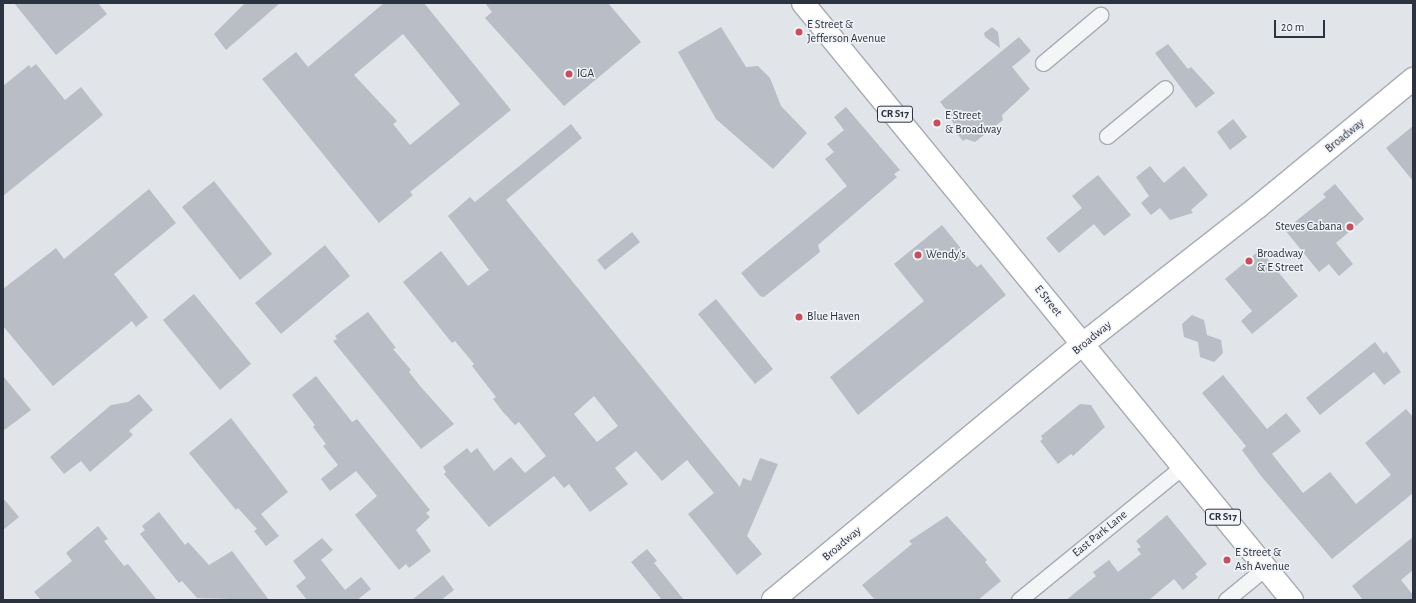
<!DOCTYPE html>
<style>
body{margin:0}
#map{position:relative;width:1416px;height:603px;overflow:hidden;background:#e1e4e9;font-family:"Alegreya Sans",sans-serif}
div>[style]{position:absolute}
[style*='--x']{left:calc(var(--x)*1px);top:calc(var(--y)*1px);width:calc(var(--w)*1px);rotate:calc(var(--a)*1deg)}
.building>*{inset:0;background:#b9bdc5}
.roads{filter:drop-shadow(1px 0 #a7abb3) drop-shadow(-1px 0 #a7abb3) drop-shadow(0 1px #a7abb3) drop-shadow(0 -1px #a7abb3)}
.street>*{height:15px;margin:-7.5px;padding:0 7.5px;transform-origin:7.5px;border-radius:7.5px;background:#f4f5f7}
.primary>*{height:22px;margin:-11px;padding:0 11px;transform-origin:11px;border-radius:11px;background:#fff}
.dots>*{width:11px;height:11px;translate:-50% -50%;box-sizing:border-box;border:2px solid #f1f3f6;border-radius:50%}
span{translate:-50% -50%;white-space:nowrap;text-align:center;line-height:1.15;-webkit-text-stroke:3px #f1f3f6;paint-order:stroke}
.shield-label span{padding:1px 3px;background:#f1f3f6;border:1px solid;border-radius:3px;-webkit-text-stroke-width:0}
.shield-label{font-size:11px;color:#2b3240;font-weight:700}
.poi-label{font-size:12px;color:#2b3240}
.left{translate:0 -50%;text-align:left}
.right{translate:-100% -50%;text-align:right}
.street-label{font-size:12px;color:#2b3240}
.frame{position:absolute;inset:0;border:4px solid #2b3240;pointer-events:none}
.scale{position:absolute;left:1274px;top:20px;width:51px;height:18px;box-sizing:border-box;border:2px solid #2b3240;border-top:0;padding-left:5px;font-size:12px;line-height:14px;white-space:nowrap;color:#2b3240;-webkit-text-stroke:3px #f1f3f6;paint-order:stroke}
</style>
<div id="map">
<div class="building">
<i style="clip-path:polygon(14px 3px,98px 3px,107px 14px,56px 55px)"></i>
<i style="clip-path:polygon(245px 3px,280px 3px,226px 50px,214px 34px)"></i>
<i style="clip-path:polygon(evenodd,384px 3px,424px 3px,511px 110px,410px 192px,413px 195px,379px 223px,262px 79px,296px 52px,308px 67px,384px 3px,403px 34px,460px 104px,410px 145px,393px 124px,397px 121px,354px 75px,403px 34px)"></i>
<i style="clip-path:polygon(485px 3px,608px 3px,641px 42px,564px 106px,485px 18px,492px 12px)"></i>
<i style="clip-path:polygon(721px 27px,746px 67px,758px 66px,770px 78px,781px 106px,807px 133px,773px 169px,716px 119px,678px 52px)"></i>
<i style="clip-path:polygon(992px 27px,998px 32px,1000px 48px,985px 37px,984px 33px)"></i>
<i style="clip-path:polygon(1019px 37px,1031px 51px,1012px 67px,1030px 89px,1002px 115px,1003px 120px,975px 142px,966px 139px,963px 141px,955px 131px,958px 129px,951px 120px,953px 118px,940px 102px)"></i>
<i style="clip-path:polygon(1168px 44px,1188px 69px,1191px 67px,1215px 93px,1196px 108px,1155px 53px)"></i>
<i style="clip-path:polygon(36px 64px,65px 100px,81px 87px,103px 115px,3px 196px,3px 86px,29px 65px,31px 68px)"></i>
<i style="clip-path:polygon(846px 107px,900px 170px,894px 174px,897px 177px,818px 245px,820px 252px,764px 297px,760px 296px,741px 273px,847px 186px,825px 159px,834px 152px,827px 144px,844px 130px,834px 117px)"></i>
<i style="clip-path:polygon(1233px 119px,1247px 137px,1230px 150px,1217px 132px)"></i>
<i style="clip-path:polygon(evenodd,571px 124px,582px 138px,506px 200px,740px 487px,743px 478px,751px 481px,760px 458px,778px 464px,747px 536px,762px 554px,737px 575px,688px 514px,714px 493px,687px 460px,662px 481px,636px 451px,615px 468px,628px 484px,590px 512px,569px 484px,564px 488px,554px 476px,489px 527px,444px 474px,446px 472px,443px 467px,467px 448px,471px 453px,477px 448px,494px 471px,511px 457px,525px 473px,546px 456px,519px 422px,515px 425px,503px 412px,493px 399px,496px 397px,472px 366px,474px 364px,455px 341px,452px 343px,403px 282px,441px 251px,468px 286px,489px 270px,448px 216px,470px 197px,475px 202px,571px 124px,594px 396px,618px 426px,597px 442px,574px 414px,594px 396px)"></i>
<i style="clip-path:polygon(1413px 126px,1413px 181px,1386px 148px)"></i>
<i style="clip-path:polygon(1150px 166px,1164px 183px,1184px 166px,1208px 195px,1191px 210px,1193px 213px,1170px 220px,1160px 208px,1151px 215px,1141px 203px,1149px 196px,1136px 177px)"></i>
<i style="clip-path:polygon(1098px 175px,1131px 215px,1104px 236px,1094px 224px,1059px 253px,1046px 238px,1082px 208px,1072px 196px)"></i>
<i style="clip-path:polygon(214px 181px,272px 254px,240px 280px,182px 207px)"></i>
<i style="clip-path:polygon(1335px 184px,1364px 219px,1336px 243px,1353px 264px,1339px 276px,1329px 264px,1319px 272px,1285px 230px,1326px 197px,1323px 194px)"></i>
<i style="clip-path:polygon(149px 189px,176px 223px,114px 274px,148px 317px,136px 327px,132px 321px,53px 386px,3px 326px,3px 289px,56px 248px,64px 259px)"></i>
<i style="clip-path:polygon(942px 225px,972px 262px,977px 267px,981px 264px,1006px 295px,858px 415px,830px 377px,924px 301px,894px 264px)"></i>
<i style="clip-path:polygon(632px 232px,640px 242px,605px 270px,597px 260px)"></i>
<i style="clip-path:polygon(325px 245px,350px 276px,281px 334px,255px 303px)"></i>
<i style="clip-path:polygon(1260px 250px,1298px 296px,1252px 334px,1241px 321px,1252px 311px,1225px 279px)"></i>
<i style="clip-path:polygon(194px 294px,251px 364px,220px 390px,163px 320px)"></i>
<i style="clip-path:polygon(716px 299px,773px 369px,755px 384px,698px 314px)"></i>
<i style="clip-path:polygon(368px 312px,396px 348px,393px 349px,411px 370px,409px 372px,420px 386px,454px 424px,421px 449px,333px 341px,337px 339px,335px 336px)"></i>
<i style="clip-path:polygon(1192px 315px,1204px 320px,1207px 335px,1221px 340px,1223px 353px,1214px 362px,1200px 357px,1198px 342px,1184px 337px,1182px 324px)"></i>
<i style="clip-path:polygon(1375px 342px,1384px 354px,1386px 351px,1401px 372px,1384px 385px,1374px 372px,1320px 415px,1306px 398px)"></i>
<i style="clip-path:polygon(1223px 375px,1267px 429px,1286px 413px,1301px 431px,1272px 454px,1303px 493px,1330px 472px,1356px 504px,1391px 475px,1365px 443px,1406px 409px,1413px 417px,1413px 493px,1332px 559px,1261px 476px,1242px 450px,1246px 446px,1202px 393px)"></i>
<i style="clip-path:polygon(3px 376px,31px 410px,3px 431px)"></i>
<i style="clip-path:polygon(316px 376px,352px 422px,357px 419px,430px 510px,426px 513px,430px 517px,416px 530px,431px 551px,409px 568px,406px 564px,399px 570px,355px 515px,377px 496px,356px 471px,330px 491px,321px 479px,338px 465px,323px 446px,326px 444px,313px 427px,315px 425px,292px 395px)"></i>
<i style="clip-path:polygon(139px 394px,153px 410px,129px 431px,133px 435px,90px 472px,81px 461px,64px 474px,50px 457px,111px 405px,128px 402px)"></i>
<i style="clip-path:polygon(1080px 404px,1091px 405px,1105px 427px,1073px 456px,1071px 454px,1058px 464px,1040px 441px,1043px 439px,1041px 436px)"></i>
<i style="clip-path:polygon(231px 418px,288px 492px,261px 514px,279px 536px,266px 546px,254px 531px,257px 529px,238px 508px,236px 510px,189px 453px)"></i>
<i style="clip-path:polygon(3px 498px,19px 517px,3px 530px)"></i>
<i style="clip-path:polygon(159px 512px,185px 545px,188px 542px,209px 565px,232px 551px,269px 600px,197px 598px,182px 581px,179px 583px,140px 534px,145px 530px,142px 526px)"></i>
<i style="clip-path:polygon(1167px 515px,1207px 564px,1195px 574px,1198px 577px,1183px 590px,1174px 579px,1149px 600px,1066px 600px,1096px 576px,1093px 572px,1109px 560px,1118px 572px,1141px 554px,1137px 549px,1141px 547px,1136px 541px)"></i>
<i style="clip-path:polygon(947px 516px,987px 560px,985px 562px,1001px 581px,978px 600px,875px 600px,862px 585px,912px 544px,909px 541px)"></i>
<i style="clip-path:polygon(98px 526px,108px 539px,104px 541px,124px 566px,128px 564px,157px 600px,41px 600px,34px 592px,72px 561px,66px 553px)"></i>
<i style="clip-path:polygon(1413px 537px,1413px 570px,1401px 580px,1413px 595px,1413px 600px,1363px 600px,1352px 586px)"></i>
<i style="clip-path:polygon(322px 538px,333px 550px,321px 560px,345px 590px,361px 577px,371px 589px,357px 600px,307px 600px,296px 586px,306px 578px,293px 561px)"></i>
<i style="clip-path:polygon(647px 549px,657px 561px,654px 563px,684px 600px,662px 600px,631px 562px)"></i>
<i style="clip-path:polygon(443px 575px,454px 590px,441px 600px,412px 600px)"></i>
</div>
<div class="roads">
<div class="street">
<i style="--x:1043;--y:63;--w:75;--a:-40.1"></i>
<i style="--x:1107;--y:136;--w:75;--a:-39.6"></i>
<i style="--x:1019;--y:600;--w:210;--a:-39.2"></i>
<i style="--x:1226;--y:600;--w:50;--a:-39.4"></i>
</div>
<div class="primary">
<i style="--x:803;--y:3;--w:772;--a:50.68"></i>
<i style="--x:773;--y:600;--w:402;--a:-39.6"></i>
<i style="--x:1083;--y:344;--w:224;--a:-38.1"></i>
<i style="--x:1259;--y:206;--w:200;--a:-39.5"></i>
</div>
</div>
<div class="dots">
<i style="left:799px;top:32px;background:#c54f5d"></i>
<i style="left:569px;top:74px;background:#c54f5d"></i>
<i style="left:937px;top:123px;background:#c54f5d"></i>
<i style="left:1350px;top:227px;background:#c54f5d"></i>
<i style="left:918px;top:255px;background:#c54f5d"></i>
<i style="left:1249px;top:261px;background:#c54f5d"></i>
<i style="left:799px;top:317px;background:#c54f5d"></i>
<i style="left:1227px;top:560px;background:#c54f5d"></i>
</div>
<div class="shield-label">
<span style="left:895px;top:114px">CR S17</span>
<span style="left:1223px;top:517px">CR S17</span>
</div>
<div class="poi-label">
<span class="left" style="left:807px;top:32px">E Street &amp;<br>Jefferson Avenue</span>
<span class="left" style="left:577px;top:74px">IGA</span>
<span class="left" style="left:945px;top:123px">E Street<br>&amp; Broadway</span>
<span class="right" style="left:1342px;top:227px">Steves Cabana</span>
<span class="left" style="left:1257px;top:261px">Broadway<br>&amp; E Street</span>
<span class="left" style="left:926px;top:255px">Wendy's</span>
<span class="left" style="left:807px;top:317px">Blue Haven</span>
<span class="left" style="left:1235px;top:560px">E Street &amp;<br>Ash Avenue</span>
</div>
<div class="street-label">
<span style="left:1345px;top:136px;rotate:-39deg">Broadway</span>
<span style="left:1048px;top:301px;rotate:51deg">E Street</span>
<span style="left:1092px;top:338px;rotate:-39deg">Broadway</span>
<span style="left:1100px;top:534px;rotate:-39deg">East Park Lane</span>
<span style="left:842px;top:544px;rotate:-40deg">Broadway</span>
</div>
<div class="frame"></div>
<div class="scale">20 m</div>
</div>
